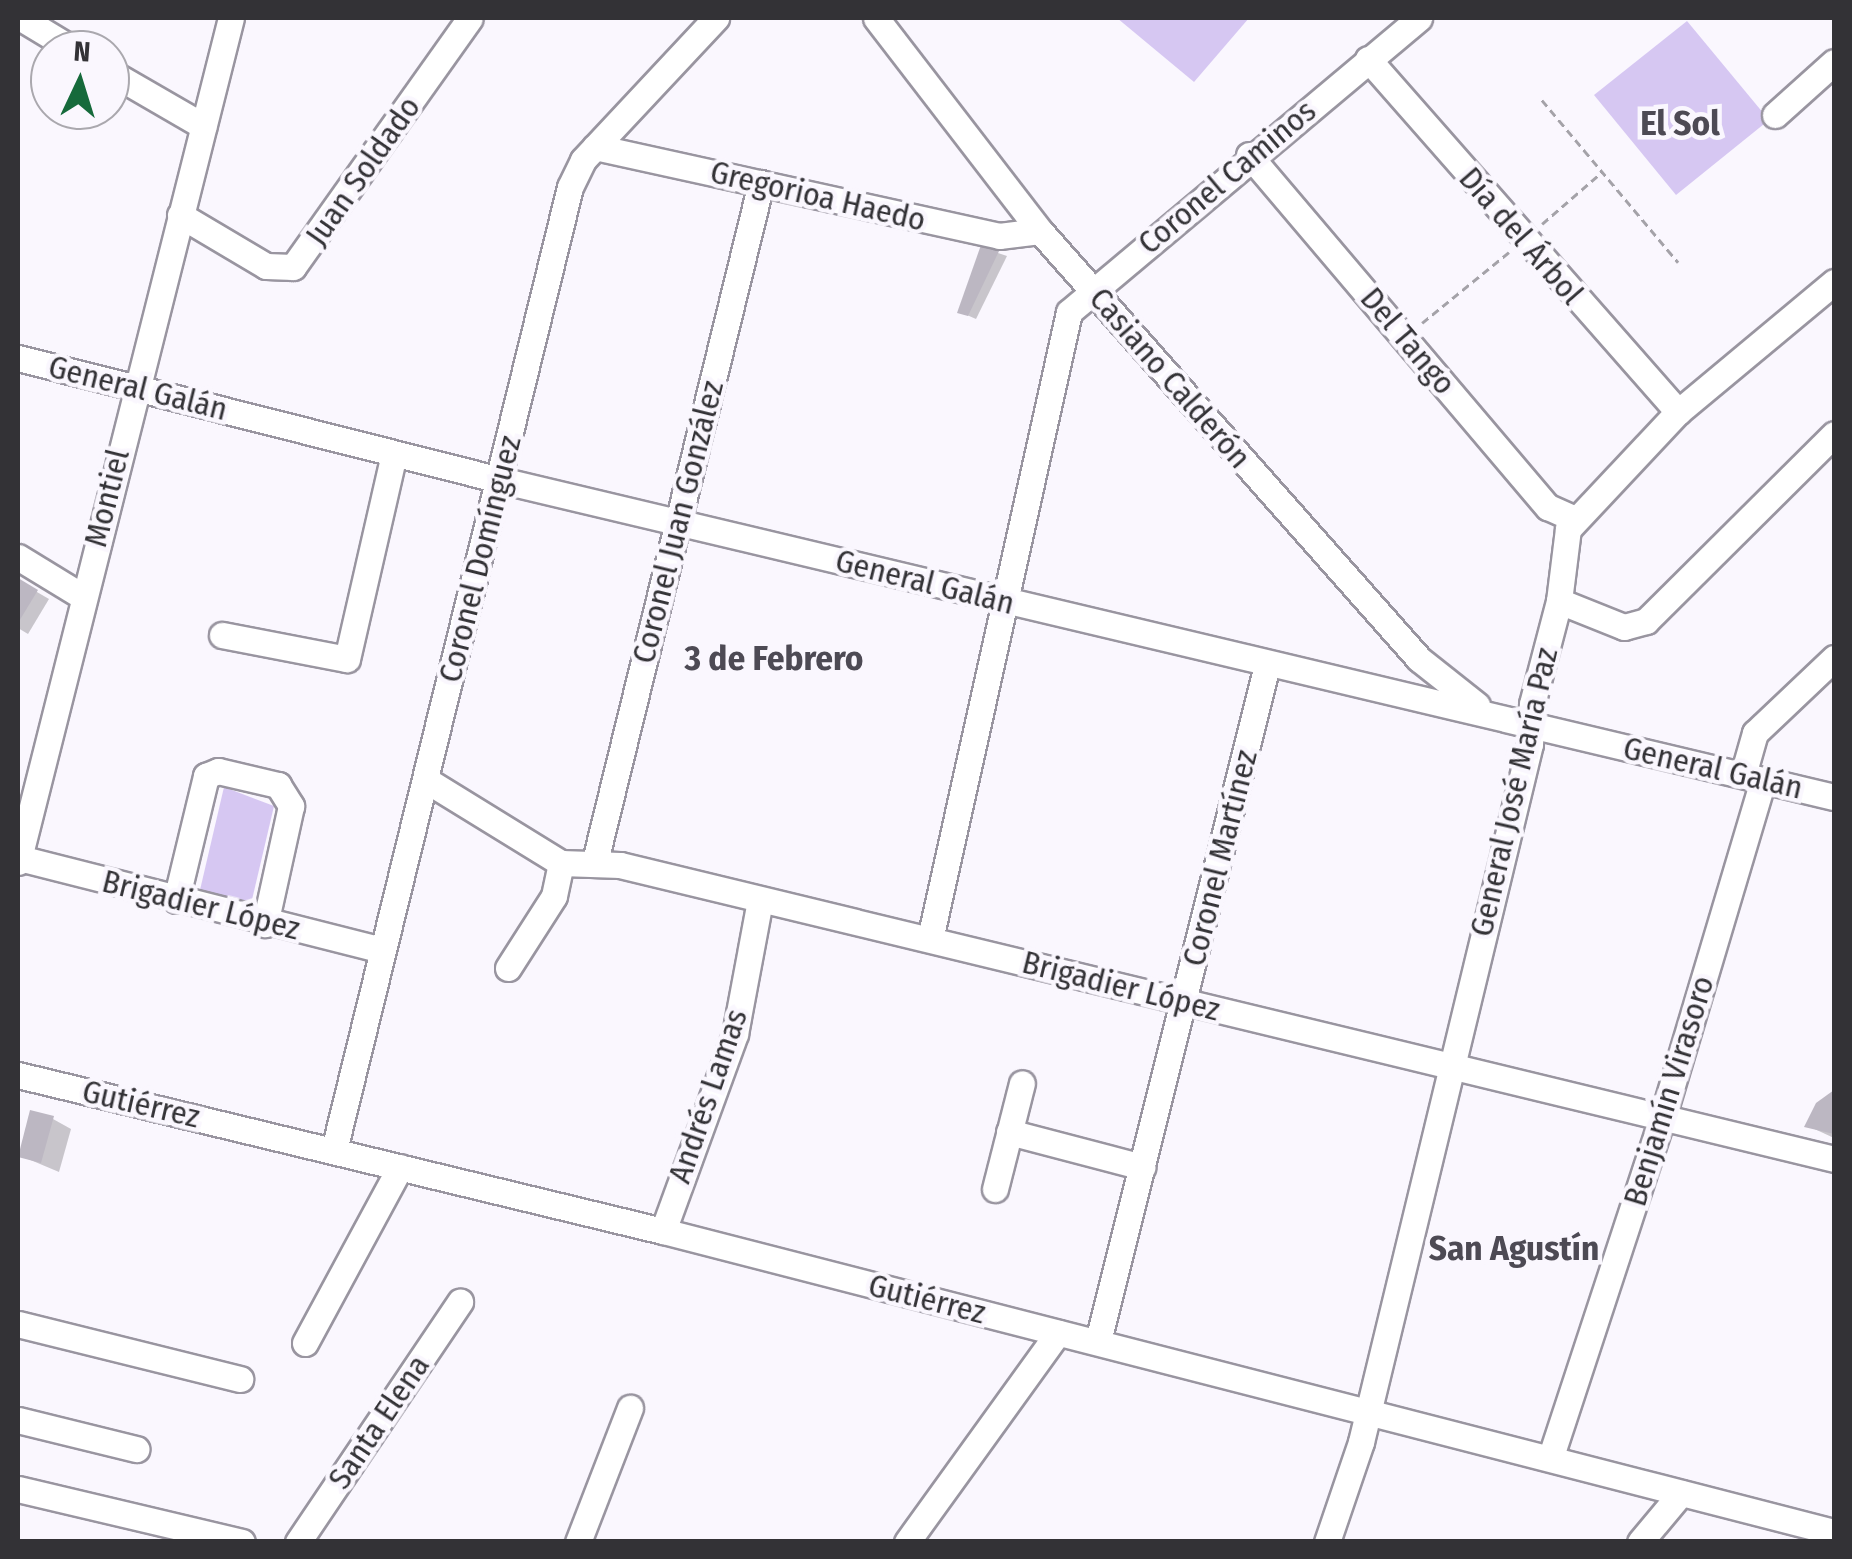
<!DOCTYPE html>
<meta charset="utf-8">
<style>
body{margin:0}
#map{position:relative;width:1852px;height:1559px;overflow:hidden;background:#faf7fe;font-family:"Fira Sans Condensed",sans-serif}
div>[style]{position:absolute}
[style*='--x']{left:calc(var(--x)*1px);top:calc(var(--y)*1px);width:calc(var(--w)*1px);rotate:calc(var(--a)*1deg)}
.green>*{inset:0;background:#d6c7f2}
.shadow>*{inset:0;background:#0003}
.building>*{inset:0;background:#bcb7c2}
.path>*{height:2.5px;margin-top:-1.25px;transform-origin:0;background:repeating-linear-gradient(90deg,#a4a2a8 0 8px,transparent 0 13px)}
.roads{filter:drop-shadow(2px 0 #9995a0) drop-shadow(-2px 0 #9995a0) drop-shadow(0 2px #9995a0) drop-shadow(0 -2px #9995a0)}
.minor>*{height:25px;margin:-12.5px;padding:0 12.5px;transform-origin:12.5px;border-radius:12.5px;background:#fff}
span{translate:-50% -50%;white-space:nowrap;text-align:center;line-height:1.15;-webkit-text-stroke:9px #faf7fe;paint-order:stroke}
.street-label{font-size:32px;color:#333236}
.neighbourhood-label{font-size:35px;color:#4d4a54;font-weight:700}
.frame{position:absolute;inset:0;border:20px solid #333236;pointer-events:none}
.north{position:absolute;left:30px;top:30px;width:100px;height:100px;box-sizing:border-box;background:#faf7fe;border:2px solid #aaa8ae;border-radius:50%;rotate:4deg;font-size:28px;font-weight:700;line-height:40px;text-align:center;color:#333236}
.north::after{content:'';display:block;margin:auto;width:35px;height:45px;background:#166a3b;clip-path:polygon(50% 0,100% 100%,50% 72%,0 100%)}
</style>
<div id="map">
<div class="green">
<i style="clip-path:polygon(1117px 18px,1249px 18px,1194px 82px)"></i>
<i style="clip-path:polygon(1687px 21px,1769px 120px,1676px 195px,1594px 95px)"></i>
<i style="clip-path:polygon(224px 787px,274px 806px,251px 904px,200px 890px)"></i>
</div>
<div class="shadow">
<i style="clip-path:polygon(983px 248px,1007px 256px,976px 319px,960px 312px)"></i>
<i style="clip-path:polygon(18px 581px,49px 599px,28px 634px,18px 628px)"></i>
<i style="clip-path:polygon(1834px 1093px,1834px 1138px,1808px 1126px,1818px 1105px)"></i>
<i style="clip-path:polygon(53px 1119px,71px 1129px,59px 1172px,21px 1156px)"></i>
</div>
<div class="building">
<i style="clip-path:polygon(981px 245px,1000px 249px,968px 316px,957px 313px)"></i>
<i style="clip-path:polygon(18px 578px,38px 590px,18px 623px)"></i>
<i style="clip-path:polygon(1834px 1090px,1834px 1134px,1804px 1127px,1816px 1103px)"></i>
<i style="clip-path:polygon(30px 1110px,54px 1116px,41px 1163px,18px 1157px)"></i>
</div>
<div class="path">
<i style="--x:1542;--y:100;--w:212;--a:50"></i>
<i style="--x:1542;--y:224;--w:79;--a:-40.9"></i>
<i style="--x:1422;--y:323;--w:112;--a:-39.2"></i>
</div>
<div class="roads">
<div class="minor">
<i style="--x:21;--y:18;--w:62;--a:31.1"></i>
<i style="--x:876;--y:18;--w:269;--a:52.4"></i>
<i style="--x:1040;--y:231;--w:572;--a:48.47"></i>
<i style="--x:1419;--y:659;--w:74;--a:38.4"></i>
<i style="--x:1368;--y:59;--w:470;--a:48.7"></i>
<i style="--x:110;--y:72;--w:108;--a:30.1"></i>
<i style="--x:1775;--y:115;--w:79;--a:-41.9"></i>
<i style="--x:595;--y:147;--w:414;--a:12.4"></i>
<i style="--x:999;--y:236;--w:41;--a:-7"></i>
<i style="--x:1249;--y:155;--w:462;--a:49.7"></i>
<i style="--x:1548;--y:507;--w:27;--a:24"></i>
<i style="--x:180;--y:215;--w:100;--a:30.7"></i>
<i style="--x:266;--y:266;--w:27;--a:2"></i>
<i style="--x:293;--y:267;--w:305;--a:-54.6"></i>
<i style="--x:18;--y:358;--w:497;--a:14.2"></i>
<i style="--x:500;--y:480;--w:1371;--a:13.37"></i>
<i style="--x:18;--y:557;--w:75;--a:31.4"></i>
<i style="--x:1559;--y:601;--w:70;--a:21.8"></i>
<i style="--x:1624;--y:627;--w:23;--a:-15"></i>
<i style="--x:1646;--y:621;--w:265;--a:-44.8"></i>
<i style="--x:222;--y:635;--w:127;--a:10.9"></i>
<i style="--x:347;--y:659;--w:210;--a:-77.1"></i>
<i style="--x:1743;--y:775;--w:44;--a:-74.1"></i>
<i style="--x:1755;--y:733;--w:109;--a:-43.5"></i>
<i style="--x:426;--y:780;--w:158;--a:31.6"></i>
<i style="--x:561;--y:863;--w:59;--a:1.9"></i>
<i style="--x:620;--y:865;--w:1249;--a:13.61"></i>
<i style="--x:19;--y:858;--w:375;--a:14.2"></i>
<i style="--x:595;--y:861;--w:698;--a:-76.24"></i>
<i style="--x:18;--y:862;--w:870;--a:-75.84"></i>
<i style="--x:176;--y:900;--w:128;--a:-76.4"></i>
<i style="--x:206;--y:776;--w:13;--a:-23"></i>
<i style="--x:218;--y:771;--w:62;--a:13.1"></i>
<i style="--x:278;--y:785;--w:25;--a:58"></i>
<i style="--x:291;--y:806;--w:121;--a:102.4"></i>
<i style="--x:930;--y:939;--w:642;--a:-77.5"></i>
<i style="--x:1069;--y:312;--w:457;--a:-40"></i>
<i style="--x:508;--y:968;--w:85;--a:-57.4"></i>
<i style="--x:554;--y:896;--w:34;--a:-78"></i>
<i style="--x:18;--y:1075;--w:664;--a:13.6"></i>
<i style="--x:663;--y:1231;--w:1209;--a:14.42"></i>
<i style="--x:1009;--y:1132;--w:138;--a:14.7"></i>
<i style="--x:334;--y:1150;--w:991;--a:-76.23"></i>
<i style="--x:570;--y:187;--w:30;--a:-64"></i>
<i style="--x:583;--y:160;--w:195;--a:-46.9"></i>
<i style="--x:995;--y:1189;--w:109;--a:-75.7"></i>
<i style="--x:663;--y:1231;--w:210;--a:-69.9"></i>
<i style="--x:735;--y:1034;--w:136;--a:-79.4"></i>
<i style="--x:18;--y:1324;--w:229;--a:13.9"></i>
<i style="--x:1098;--y:1341;--w:697;--a:-75.96"></i>
<i style="--x:305;--y:1343;--w:200;--a:-61.6"></i>
<i style="--x:18;--y:1420;--w:122;--a:13.8"></i>
<i style="--x:1551;--y:1456;--w:355;--a:-71.8"></i>
<i style="--x:1662;--y:1119;--w:354;--a:-73.4"></i>
<i style="--x:18;--y:1489;--w:230;--a:13.3"></i>
<i style="--x:298;--y:1542;--w:290;--a:-56"></i>
<i style="--x:578;--y:1542;--w:144;--a:-68.8"></i>
<i style="--x:907;--y:1542;--w:258;--a:-54.2"></i>
<i style="--x:1327;--y:1542;--w:106;--a:-71.2"></i>
<i style="--x:1361;--y:1442;--w:718;--a:-76.39"></i>
<i style="--x:1530;--y:744;--w:40;--a:-87.1"></i>
<i style="--x:1532;--y:704;--w:106;--a:-75.3"></i>
<i style="--x:1559;--y:601;--w:73;--a:-82.9"></i>
<i style="--x:1568;--y:529;--w:161;--a:-46.8"></i>
<i style="--x:1678;--y:412;--w:203;--a:-39.8"></i>
<i style="--x:1640;--y:1542;--w:64;--a:-50.1"></i>
</div>
</div>
<div class="street-label">
<span style="left:363px;top:171px;rotate:-55deg">Juan Soldado</span>
<span style="left:1227px;top:177px;rotate:-40deg">Coronel Caminos</span>
<span style="left:818px;top:196px;rotate:13deg">Gregorioa Haedo</span>
<span style="left:1521px;top:236px;rotate:49deg">Día del Árbol</span>
<span style="left:1408px;top:341px;rotate:50deg">Del Tango</span>
<span style="left:1170px;top:378px;rotate:49deg">Casiano Calderón</span>
<span style="left:138px;top:388px;rotate:14deg">General Galán</span>
<span style="left:107px;top:498px;rotate:-76deg">Montiel</span>
<span style="left:678px;top:522px;rotate:-76deg">Coronel Juan González</span>
<span style="left:480px;top:559px;rotate:-76deg">Coronel Domínguez</span>
<span style="left:925px;top:582px;rotate:14deg">General Galán</span>
<span style="left:1713px;top:768px;rotate:13deg">General Galán</span>
<span style="left:1514px;top:792px;rotate:-77deg">General José María Paz</span>
<span style="left:1220px;top:858px;rotate:-76deg">Coronel Martínez</span>
<span style="left:201px;top:905px;rotate:14deg">Brigadier López</span>
<span style="left:1121px;top:986px;rotate:14deg">Brigadier López</span>
<span style="left:1669px;top:1091px;rotate:-73deg">Benjamín Virasoro</span>
<span style="left:708px;top:1096px;rotate:-71deg">Andrés Lamas</span>
<span style="left:141px;top:1104px;rotate:13deg">Gutiérrez</span>
<span style="left:927px;top:1299px;rotate:14deg">Gutiérrez</span>
<span style="left:379px;top:1422px;rotate:-56deg">Santa Elena</span>
</div>
<div class="neighbourhood-label">
<span style="left:1680px;top:123px">El Sol</span>
<span style="left:774px;top:658px">3 de Febrero</span>
<span style="left:1514px;top:1248px">San Agustín</span>
</div>
<div class="frame"></div>
<div class="north">N</div>
</div>
